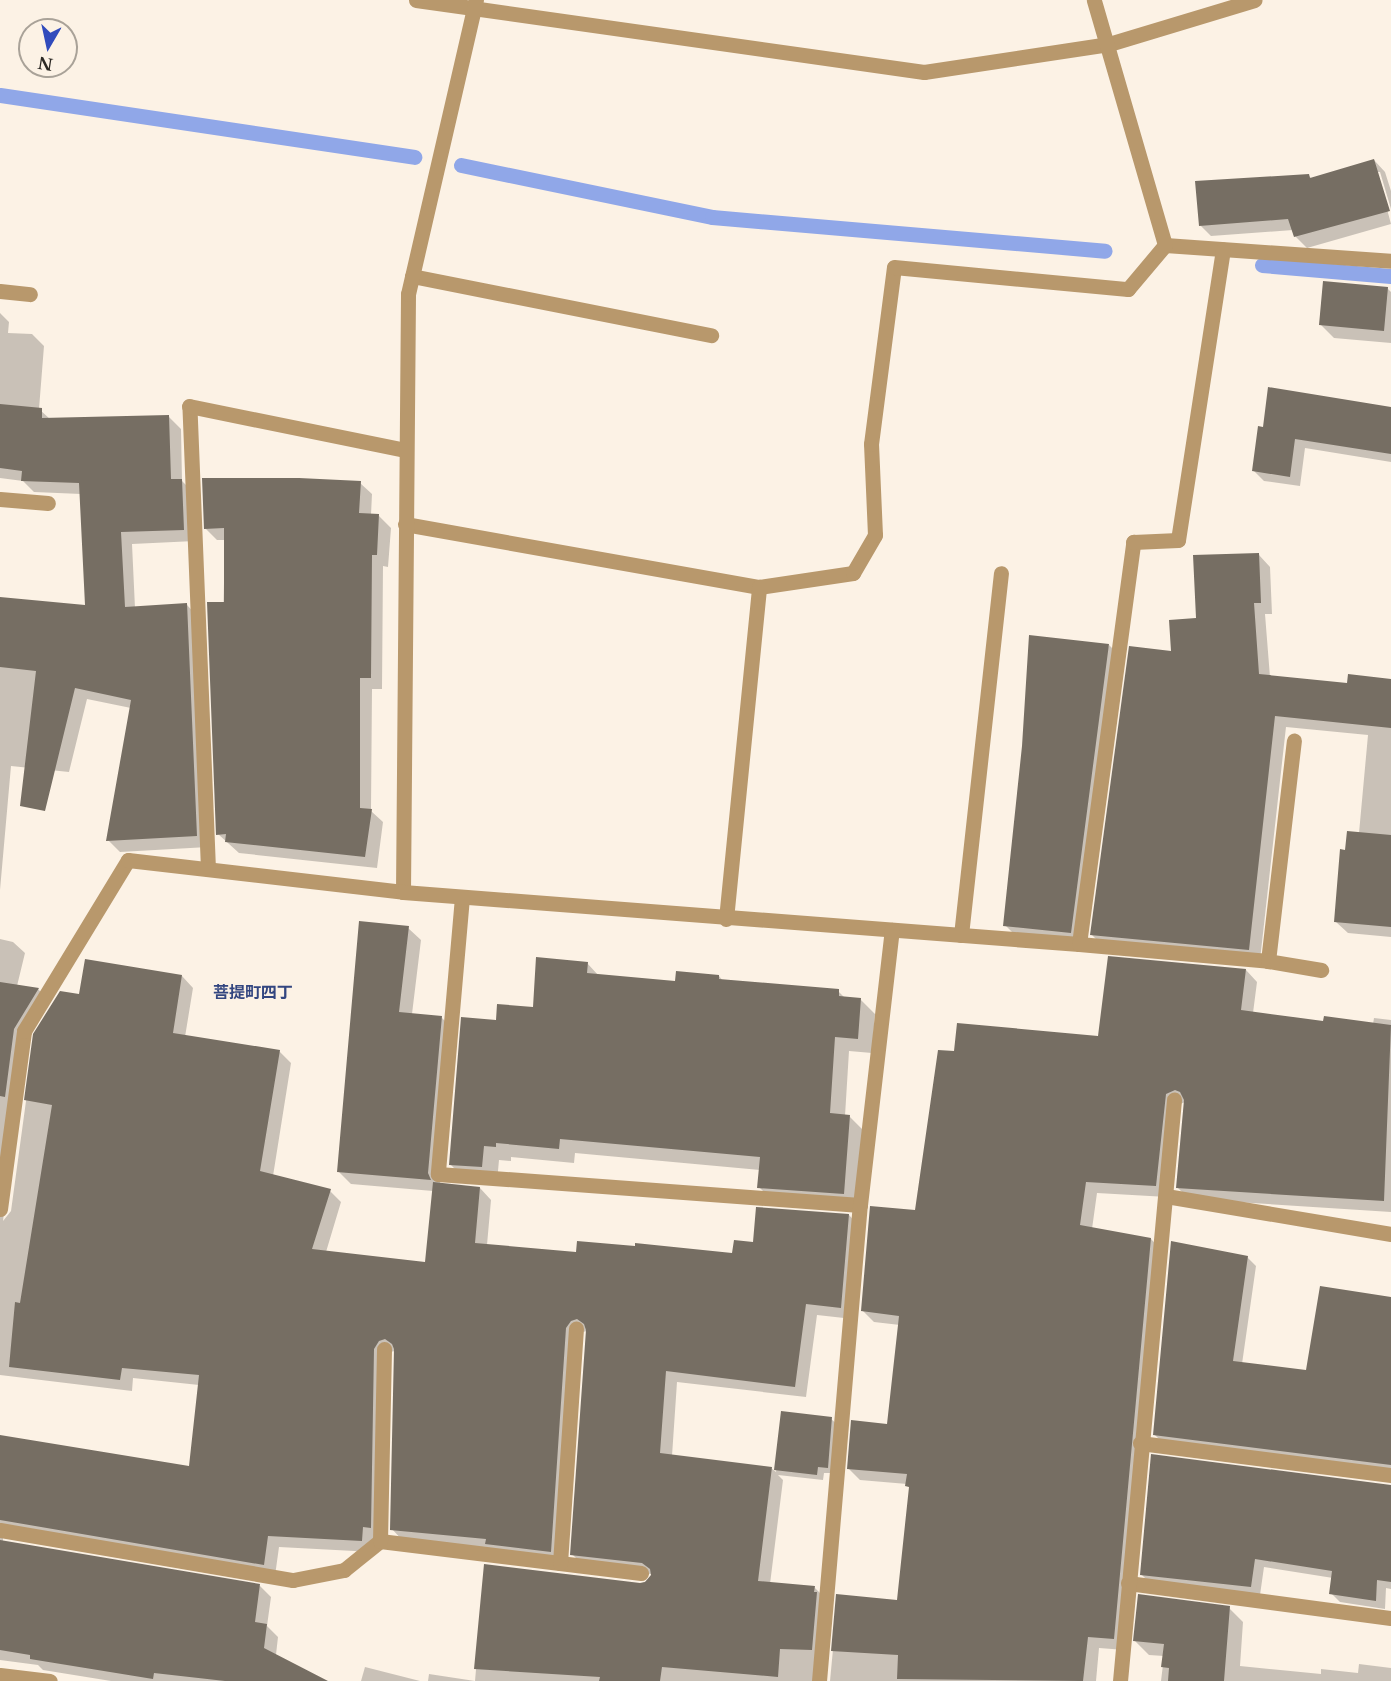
<!DOCTYPE html>
<meta charset="utf-8">
<style>
body{margin:0}
#map{position:relative;width:1391px;height:1681px;overflow:hidden;background:#fcf2e5;font-family:"Libre Baskerville","Noto Sans JP",serif}
div>[style]{position:absolute}
[style*='--x']{left:calc(var(--x)*1px);top:calc(var(--y)*1px);width:calc(var(--w)*1px);rotate:calc(var(--a)*1deg)}
.shadow>*{inset:0;background:#0003}
.stream>*{height:15px;margin:-7.5px;padding:0 7.5px;transform-origin:7.5px;border-radius:7.5px;background:#90a7e8}
.building>*{inset:0;background:#766e63}
.service>*{height:15px;margin:-7.5px;padding:0 7.5px;transform-origin:7.5px;border-radius:7.5px;background:#b8986c}
.minor>*{height:15px;margin:-7.5px;padding:0 7.5px;transform-origin:7.5px;border-radius:7.5px;background:#b8986c}
span{translate:-50% -50%;white-space:nowrap;text-align:center;line-height:1.15;-webkit-text-stroke:6px #fcf2e5;paint-order:stroke}
.neighbourhood-label{font-size:16px;color:#334680;font-weight:700}
.north{position:absolute;left:18px;top:18px;width:60px;height:60px;box-sizing:border-box;background:#fcf2e5;border:2px solid #a9a298;border-radius:50%;rotate:189deg;font-size:16px;font-weight:700;line-height:24px;text-align:center;color:#2c2924}
.north::after{content:'';display:block;margin:auto;width:21px;height:27px;background:#314bbc;clip-path:polygon(50% 0,100% 100%,50% 72%,0 100%)}
</style>
<div id="map">
<div class="shadow">
<i style="clip-path:polygon(1374px 160px,1385px 172px,1391px 191px,1391px 209px,1380px 172px,1377px 172px,1391px 224px,1307px 248px,1296px 237px,1293px 230px,1211px 236px,1200px 225px,1309px 176px,1312px 179px)"></i>
<i style="clip-path:polygon(1387px 288px,1391px 292px,1391px 343px,1334px 338px,1321px 325px)"></i>
<i style="clip-path:polygon(0 313px,9px 322px,8px 333px,32px 334px,44px 346px,39px 409px,51px 420px,169px 417px,181px 429px,182px 481px,193px 492px,195px 541px,132px 544px,135px 608px,187px 605px,198px 617px,208px 847px,120px 852px,108px 840px,131px 708px,87px 699px,69px 772px,11px 766px,0 890px,0 599px,87px 607px,81px 494px,34px 492px,23px 481px,0 478px)"></i>
<i style="clip-path:polygon(1391px 408px,1391px 462px,1305px 448px,1300px 486px,1264px 481px,1254px 471px,1259px 428px)"></i>
<i style="clip-path:polygon(360px 483px,372px 494px,371px 515px,379px 516px,391px 528px,388px 567px,383px 566px,382px 689px,372px 689px,371px 811px,383px 822px,377px 868px,239px 853px,218px 834px,225px 540px,217px 540px,205px 528px)"></i>
<i style="clip-path:polygon(1259px 555px,1270px 567px,1272px 614px,1265px 614px,1270px 677px,1348px 685px,1391px 680px,1391px 937px,1348px 933px,1336px 922px,1347px 851px,1359px 833px,1368px 735px,1286px 727px,1260px 960px,1103px 946px,1092px 935px,1173px 652px,1197px 619px)"></i>
<i style="clip-path:polygon(1109px 645px,1120px 656px,1081px 943px,1016px 936px,1005px 925px)"></i>
<i style="clip-path:polygon(408px 928px,421px 940px,412px 1014px,441px 1017px,453px 1029px,440px 1184px,480px 1188px,491px 1200px,487px 1245px,578px 1254px,733px 1255px,754px 1244px,849px 1215px,860px 1227px,853px 1319px,817px 1315px,806px 1397px,677px 1382px,672px 1456px,771px 1468px,776px 1472px,782px 1413px,831px 1419px,838px 1425px,834px 1473px,824px 1473px,823px 1480px,778px 1475px,783px 1480px,770px 1584px,814px 1587px,826px 1599px,821px 1681px,428px 1681px,429px 1674px,475px 1681px,485px 1565px,640px 1584px,651px 1579px,651px 1574px,584px 1566px,572px 1554px,587px 1331px,583px 1332px,562px 1563px,403px 1541px,392px 1529px,395px 1351px,390px 1352px,373px 1552px,279px 1547px,275px 1576px,3px 1536px,3px 1542px,260px 1586px,271px 1597px,267px 1626px,278px 1637px,273px 1681px,111px 1681px,43px 1670px,38px 1665px,0 1660px,0 1437px,190px 1468px,199px 1385px,133px 1378px,132px 1391px,0 1375px,0 939px,13px 942px,25px 953px,17px 986px,38px 989px,49px 1001px,25px 1042px,3px 1221px,11px 1211px,35px 1035px,80px 996px,182px 976px,193px 988px,185px 1037px,279px 1051px,291px 1063px,273px 1176px,330px 1191px,341px 1202px,326px 1252px,427px 1264px,433px 1191px,351px 1184px,339px 1172px)"></i>
<i style="clip-path:polygon(587px 963px,599px 976px,677px 983px,719px 976px,723px 981px,838px 991px,845px 998px,860px 999px,875px 1014px,872px 1053px,849px 1051px,845px 1116px,849px 1116px,864px 1131px,858px 1208px,774px 1202px,759px 1187px,760px 1170px,575px 1153px,574px 1163px,511px 1157px,511px 1161px,499px 1160px,497px 1182px,465px 1179px,450px 1164px,497px 1022px,534px 1009px)"></i>
<i style="clip-path:polygon(1246px 970px,1257px 982px,1253px 1013px,1324px 1022px,1373px 1024px,1374px 1018px,1391px 1020px,1391px 1212px,1189px 1199px,1177px 1187px,1185px 1102px,1178px 1105px,1167px 1197px,1097px 1193px,1092px 1229px,1151px 1239px,1162px 1251px,1125px 1650px,1099px 1648px,1096px 1681px,830px 1681px,838px 1596px,899px 1602px,910px 1489px,907px 1484px,860px 1480px,849px 1469px,891px 1426px,900px 1325px,874px 1322px,862px 1310px,916px 1212px,956px 1053px,1099px 1037px)"></i>
<i style="clip-path:polygon(1247px 1257px,1256px 1266px,1242px 1364px,1307px 1372px,1391px 1299px,1391px 1472px,1163px 1443px,1154px 1434px)"></i>
<i style="clip-path:polygon(1391px 1486px,1391px 1589px,1386px 1588px,1385px 1609px,1340px 1602px,1331px 1593px,1333px 1578px,1264px 1567px,1260px 1595px,1150px 1583px,1141px 1574px)"></i>
<i style="clip-path:polygon(1229px 1608px,1243px 1622px,1240px 1666px,1321px 1674px,1321px 1669px,1358px 1673px,1359px 1664px,1391px 1668px,1391px 1681px,1161px 1681px,1164px 1656px,1149px 1655px,1135px 1641px)"></i>
<i style="clip-path:polygon(365px 1667px,420px 1681px,361px 1681px)"></i>
</div>
<div class="stream">
<i style="--x:0;--y:95;--w:419;--a:8.5"></i>
<i style="--x:461;--y:165;--w:256;--a:11.7"></i>
<i style="--x:712;--y:217;--w:394;--a:4.9"></i>
<i style="--x:1262;--y:265;--w:129;--a:4.9"></i>
</div>
<div class="building">
<i style="clip-path:polygon(1374px 159px,1390px 211px,1294px 237px,1288px 219px,1199px 226px,1195px 181px,1309px 174px,1310px 178px)"></i>
<i style="clip-path:polygon(1323px 281px,1388px 287px,1384px 331px,1319px 325px)"></i>
<i style="clip-path:polygon(1268px 387px,1391px 407px,1391px 454px,1295px 439px,1290px 477px,1252px 471px,1258px 426px,1263px 427px)"></i>
<i style="clip-path:polygon(0 404px,42px 408px,42px 418px,169px 415px,171px 479px,182px 479px,184px 530px,121px 532px,125px 607px,187px 603px,197px 836px,106px 841px,131px 700px,75px 688px,45px 811px,20px 806px,36px 671px,0 667px,0 597px,85px 605px,79px 483px,21px 481px,22px 471px,0 468px)"></i>
<i style="clip-path:polygon(202px 478px,299px 478px,361px 481px,359px 513px,379px 514px,377px 555px,372px 555px,371px 678px,360px 678px,360px 808px,372px 809px,365px 857px,225px 842px,226px 834px,216px 835px,207px 602px,224px 602px,224px 528px,204px 529px)"></i>
<i style="clip-path:polygon(1259px 553px,1261px 603px,1254px 603px,1259px 674px,1347px 683px,1348px 674px,1391px 679px,1391px 728px,1275px 716px,1249px 950px,1090px 935px,1129px 646px,1171px 651px,1169px 620px,1196px 618px,1193px 555px)"></i>
<i style="clip-path:polygon(1029px 635px,1109px 644px,1071px 933px,1003px 926px,1022px 746px)"></i>
<i style="clip-path:polygon(1347px 831px,1391px 835px,1391px 927px,1334px 922px,1340px 849px,1345px 850px)"></i>
<i style="clip-path:polygon(359px 921px,409px 926px,399px 1012px,442px 1016px,428px 1173px,431px 1180px,337px 1172px)"></i>
<i style="clip-path:polygon(1108px 956px,1246px 969px,1241px 1010px,1323px 1021px,1324px 1016px,1391px 1025px,1384px 1201px,1176px 1188px,1184px 1100px,1180px 1092px,1175px 1090px,1166px 1094px,1156px 1186px,1086px 1182px,1080px 1225px,1151px 1238px,1114px 1639px,1088px 1637px,1083px 1681px,897px 1679px,898px 1655px,831px 1651px,836px 1594px,897px 1600px,909px 1487px,905px 1486px,907px 1474px,847px 1469px,851px 1420px,887px 1424px,899px 1316px,861px 1311px,870px 1206px,915px 1210px,938px 1050px,954px 1051px,957px 1023px,1098px 1036px)"></i>
<i style="clip-path:polygon(536px 957px,588px 962px,587px 973px,675px 981px,676px 971px,719px 975px,719px 979px,839px 989px,839px 996px,861px 998px,858px 1039px,835px 1037px,830px 1113px,850px 1115px,844px 1194px,757px 1188px,760px 1157px,560px 1139px,559px 1149px,496px 1143px,496px 1147px,484px 1146px,482px 1167px,449px 1165px,461px 1017px,496px 1020px,497px 1004px,533px 1007px)"></i>
<i style="clip-path:polygon(85px 959px,182px 975px,173px 1033px,280px 1050px,260px 1171px,331px 1189px,312px 1249px,425px 1262px,433px 1182px,480px 1187px,475px 1243px,576px 1252px,577px 1241px,635px 1246px,635px 1243px,732px 1253px,734px 1240px,753px 1242px,756px 1207px,849px 1214px,841px 1308px,806px 1304px,795px 1387px,666px 1371px,660px 1453px,772px 1467px,758px 1581px,815px 1586px,814px 1592px,817px 1592px,812px 1650px,780px 1649px,778px 1677px,662px 1667px,660px 1681px,599px 1681px,600px 1677px,474px 1669px,484px 1564px,640px 1583px,645px 1582px,651px 1575px,650px 1569px,642px 1563px,570px 1555px,586px 1330px,584px 1324px,577px 1319px,571px 1321px,566px 1328px,551px 1552px,485px 1544px,486px 1539px,390px 1530px,394px 1349px,392px 1344px,385px 1339px,379px 1341px,374px 1349px,371px 1528px,363px 1527px,362px 1541px,268px 1536px,264px 1565px,0 1520px,0 1435px,189px 1466px,199px 1375px,122px 1368px,120px 1380px,9px 1367px,15px 1302px,20px 1303px,52px 1105px,24px 1100px,33px 1034px,60px 991px,79px 994px)"></i>
<i style="clip-path:polygon(0 982px,39px 988px,14px 1029px,5px 1097px,0 1096px)"></i>
<i style="clip-path:polygon(1171px 1241px,1248px 1256px,1233px 1361px,1306px 1370px,1320px 1286px,1391px 1297px,1391px 1465px,1153px 1435px)"></i>
<i style="clip-path:polygon(781px 1411px,832px 1417px,828px 1468px,818px 1467px,817px 1475px,774px 1470px)"></i>
<i style="clip-path:polygon(1151px 1454px,1391px 1485px,1391px 1582px,1377px 1580px,1376px 1601px,1329px 1594px,1332px 1571px,1255px 1559px,1251px 1587px,1140px 1575px)"></i>
<i style="clip-path:polygon(0 1540px,260px 1584px,255px 1622px,267px 1624px,264px 1648px,328px 1681px,225px 1681px,154px 1673px,153px 1679px,30px 1659px,30px 1655px,0 1650px)"></i>
<i style="clip-path:polygon(1138px 1594px,1230px 1606px,1224px 1681px,1168px 1681px,1169px 1668px,1161px 1667px,1164px 1644px,1133px 1641px)"></i>
</div>
<div class="service">
<i style="--x:0;--y:291;--w:30;--a:6"></i>
<i style="--x:0;--y:499;--w:48;--a:4.8"></i>
</div>
<div class="minor">
<i style="--x:416;--y:0;--w:513;--a:8.07"></i>
<i style="--x:924;--y:72;--w:187;--a:-8.6"></i>
<i style="--x:1109;--y:44;--w:152;--a:-16.8"></i>
<i style="--x:1165;--y:245;--w:227;--a:4"></i>
<i style="--x:412;--y:276;--w:305;--a:11.2"></i>
<i style="--x:405;--y:524;--w:360;--a:10.1"></i>
<i style="--x:208;--y:869;--w:463;--a:-92.3"></i>
<i style="--x:189;--y:406;--w:220;--a:11.5"></i>
<i style="--x:403;--y:892;--w:598;--a:-89.52"></i>
<i style="--x:408;--y:294;--w:302;--a:-77"></i>
<i style="--x:462;--y:897;--w:278;--a:95"></i>
<i style="--x:438;--y:1174;--w:423;--a:4.2"></i>
<i style="--x:726;--y:919;--w:334;--a:-84.3"></i>
<i style="--x:759;--y:587;--w:95;--a:-8.5"></i>
<i style="--x:853;--y:573;--w:44;--a:-59.9"></i>
<i style="--x:875;--y:535;--w:91;--a:-92.5"></i>
<i style="--x:871;--y:444;--w:178;--a:-82.6"></i>
<i style="--x:894;--y:267;--w:235;--a:5.4"></i>
<i style="--x:1128;--y:289;--w:57;--a:-49.9"></i>
<i style="--x:1165;--y:245;--w:255;--a:-106.2"></i>
<i style="--x:961;--y:935;--w:364;--a:-83.7"></i>
<i style="--x:1079;--y:944;--w:406;--a:-82.3"></i>
<i style="--x:1133;--y:542;--w:45;--a:-2.5"></i>
<i style="--x:1178;--y:540;--w:294;--a:-81.2"></i>
<i style="--x:1268;--y:961;--w:222;--a:-83.3"></i>
<i style="--x:1166;--y:1196;--w:228;--a:9.6"></i>
<i style="--x:0;--y:1209;--w:180;--a:-82.3"></i>
<i style="--x:24;--y:1031;--w:200;--a:-58.7"></i>
<i style="--x:128;--y:860;--w:277;--a:6.6"></i>
<i style="--x:403;--y:892;--w:678;--a:4.4"></i>
<i style="--x:1079;--y:944;--w:190;--a:5.1"></i>
<i style="--x:1268;--y:961;--w:54;--a:9.6"></i>
<i style="--x:1140;--y:1443;--w:253;--a:7.3"></i>
<i style="--x:0;--y:1530;--w:297;--a:9.7"></i>
<i style="--x:293;--y:1580;--w:52;--a:-11.1"></i>
<i style="--x:344;--y:1570;--w:46;--a:-38.9"></i>
<i style="--x:380;--y:1541;--w:263;--a:7"></i>
<i style="--x:380;--y:1541;--w:192;--a:-88.8"></i>
<i style="--x:560;--y:1563;--w:235;--a:-86.1"></i>
<i style="--x:1128;--y:1583;--w:265;--a:7.6"></i>
<i style="--x:0;--y:1675;--w:50;--a:6.8"></i>
<i style="--x:819;--y:1681;--w:478;--a:-85.1"></i>
<i style="--x:860;--y:1205;--w:277;--a:-83.4"></i>
<i style="--x:1120;--y:1681;--w:584;--a:-84.69"></i>
</div>
<div class="neighbourhood-label">
<span style="left:253px;top:992px">菩提町四丁</span>
</div>
<div class="north">N</div>
</div>
